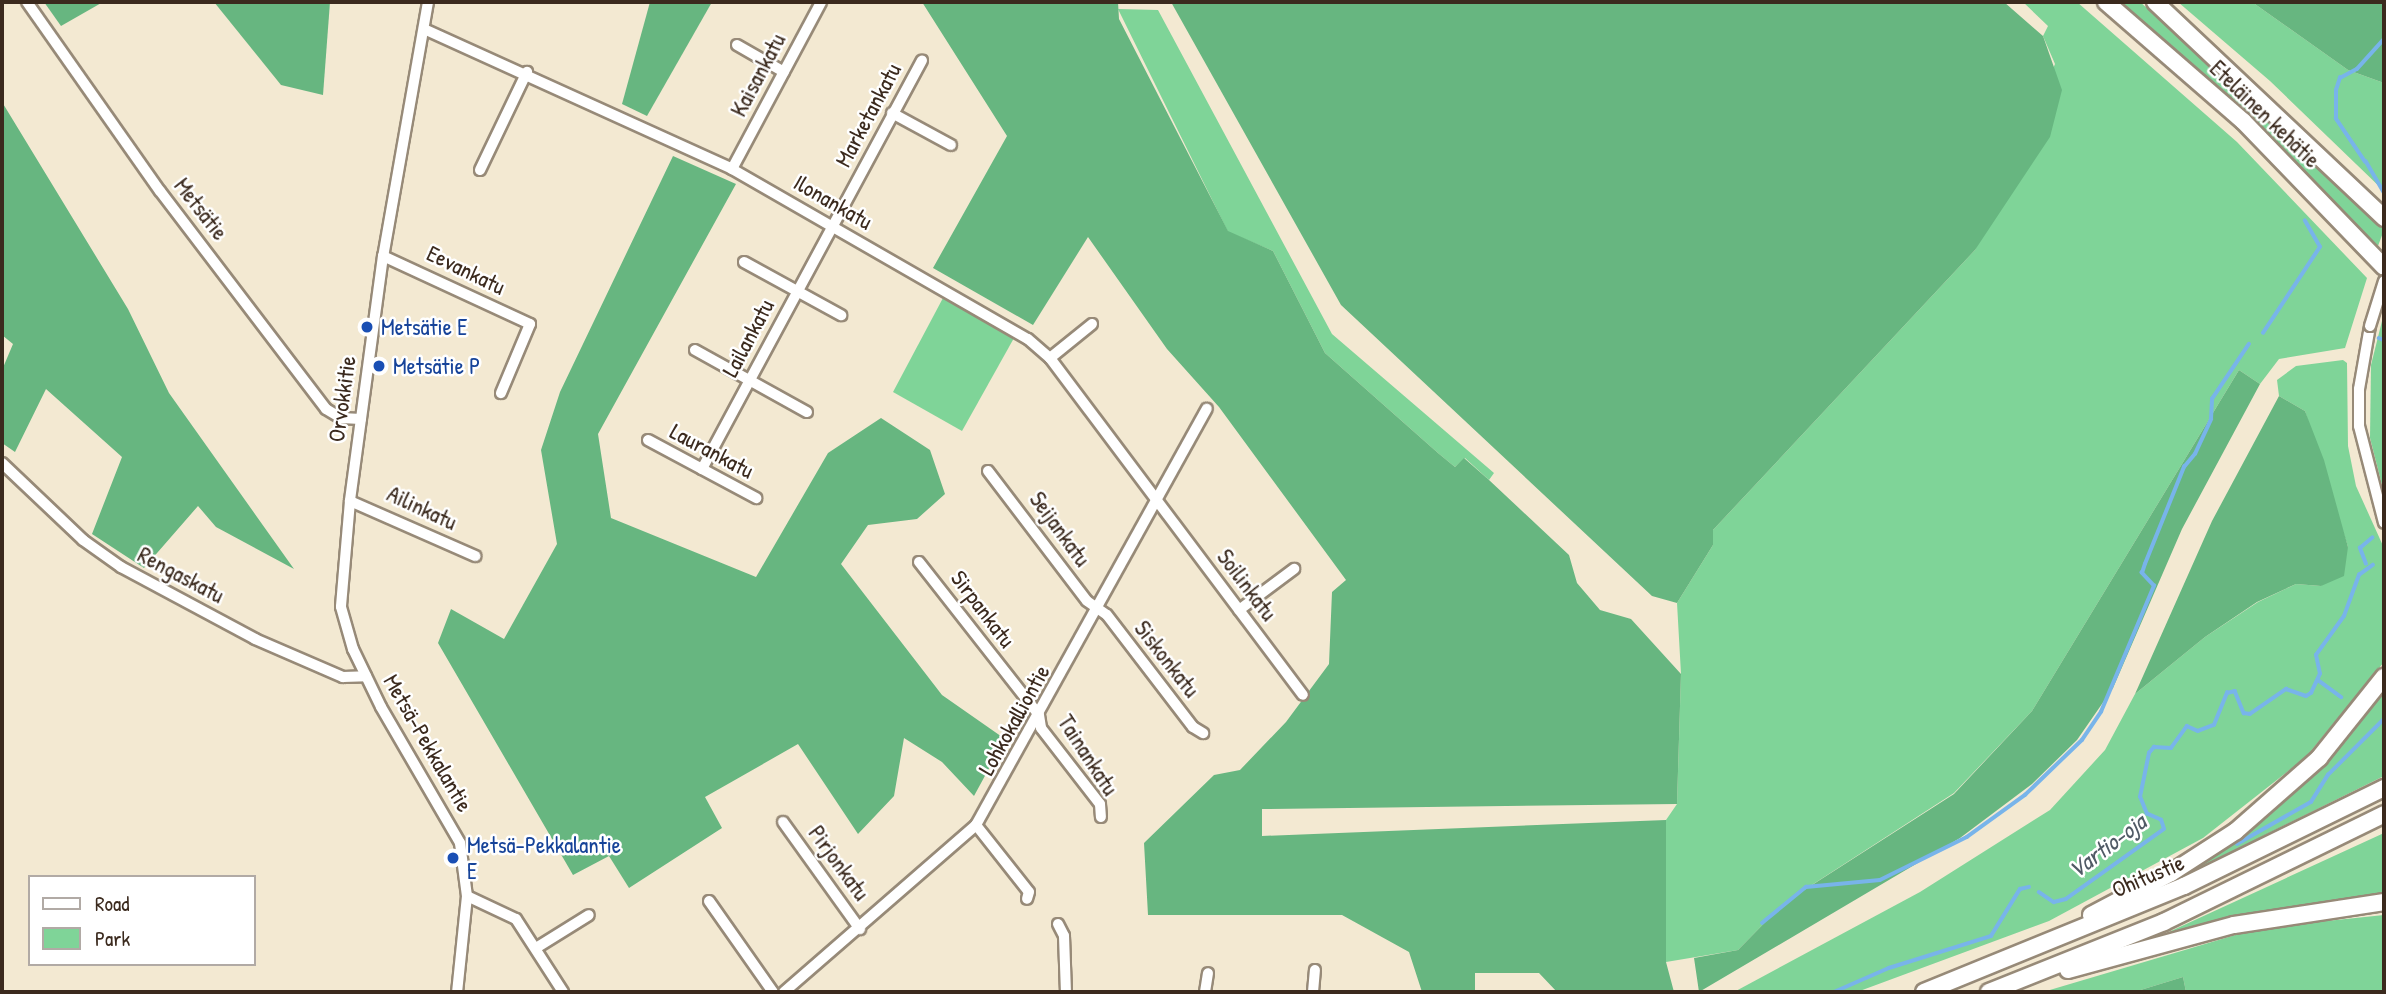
<!DOCTYPE html>
<meta charset="utf-8">
<style>
body{margin:0}
#map{position:relative;width:2386px;height:994px;overflow:hidden;background:#f3e9d2;font-family:"Patrick Hand",sans-serif}
div>[style]{position:absolute}
[style*='--x']{left:calc(var(--x)*1px);top:calc(var(--y)*1px);width:calc(var(--w)*1px);rotate:calc(var(--a)*1deg)}
.green>*{inset:0;background:#7fd498}
.forest>*{inset:0;background:#67b680}
.stream>*{height:3.5px;margin:-1.75px;padding:0 1.75px;transform-origin:1.75px;border-radius:1.75px;background:#78b4ea}
.roads{filter:drop-shadow(2px 0 #978a78) drop-shadow(-2px 0 #978a78) drop-shadow(0 2px #978a78) drop-shadow(0 -2px #978a78)}
.minor>*{height:10px;margin:-5px;padding:0 5px;transform-origin:5px;border-radius:5px;background:#fff}
.highway>*{height:16px;margin:-8px;padding:0 8px;transform-origin:8px;border-radius:8px;background:#fff}
.bridges{filter:drop-shadow(2px 0 #978a78) drop-shadow(-2px 0 #978a78) drop-shadow(0 2px #978a78) drop-shadow(0 -2px #978a78)}
.minor-bridge>*{height:10px;margin:-5px;padding:0 5px;transform-origin:5px;border-radius:5px;background:#fff}
.dots>*{width:19px;height:19px;translate:-50% -50%;box-sizing:border-box;border:4px solid #fff;border-radius:50%}
span{translate:-50% -50%;white-space:nowrap;text-align:center;line-height:1.15;-webkit-text-stroke:5px #fff;paint-order:stroke}
.street-label{font-size:23px;color:#3b2a1e}
.transit-label{font-size:23px;color:#164399}
.left{translate:0 -50%;text-align:left}
.water-label{font-size:24px;color:#505a65;font-style:italic}
.frame{position:absolute;inset:0;border:4px solid #3b2a1e;pointer-events:none}
.legend{position:absolute;left:28px;top:875px;width:228px;height:91px;box-sizing:border-box;background:#fff;border:2px solid #b1aaa5;margin:0;padding:9px 12px;list-style:none;font-size:21px;color:#3b2a1e}
.legend li{display:flex;align-items:center;gap:14px;height:35px}
.legend b{width:35px;border:2px solid #b1aaa5}
</style>
<div id="map">
<div class="green">
<i style="clip-path:polygon(2023px 2px,2077px 2px,2237px 142px,2367px 278px,2345px 348px,2279px 359px,2260px 384px,2239px 370px,2032px 711px,1954px 793px,1784px 903px,1738px 950px,1666px 962px,1666px 820px,1677px 804px,1681px 674px,1677px 603px,1713px 545px,1713px 530px,1975px 250px,2055px 64px,2043px 36px,2048px 26px)"></i>
<i style="clip-path:polygon(2118px 2px,2140px 2px,2228px 79px,2384px 230px,2378px 246px,2239px 105px)"></i>
<i style="clip-path:polygon(2178px 2px,2252px 2px,2348px 70px,2384px 83px,2384px 191px,2270px 81px)"></i>
<i style="clip-path:polygon(1118px 9px,1158px 10px,1332px 334px,1494px 473px,1489px 480px,1465px 458px,1455px 467px,1438px 453px,1325px 353px,1273px 251px,1228px 232px)"></i>
<i style="clip-path:polygon(943px 298px,1014px 338px,962px 431px,893px 392px)"></i>
<i style="clip-path:polygon(2384px 313px,2384px 493px,2370px 438px,2371px 365px)"></i>
<i style="clip-path:polygon(2343px 360px,2347px 363px,2348px 446px,2356px 486px,2384px 548px,2384px 662px,2306px 757px,2203px 838px,2049px 921px,1857px 992px,1734px 992px,1920px 892px,2050px 810px,2105px 750px,2135px 694px,2205px 637px,2258px 602px,2296px 584px,2321px 586px,2348px 547px,2305px 411px,2279px 396px,2277px 380px,2296px 366px)"></i>
<i style="clip-path:polygon(2384px 687px,2384px 776px,2182px 876px,2267px 815px,2314px 771px)"></i>
<i style="clip-path:polygon(2384px 833px,2384px 896px,2280px 909px,2136px 947px)"></i>
<i style="clip-path:polygon(2384px 915px,2384px 992px,2186px 992px,2183px 977px,2134px 992px,2043px 992px,2259px 928px)"></i>
</div>
<div class="forest">
<i style="clip-path:polygon(44px 2px,103px 2px,61px 26px)"></i>
<i style="clip-path:polygon(214px 2px,330px 2px,323px 95px,281px 85px)"></i>
<i style="clip-path:polygon(650px 2px,712px 2px,647px 116px,622px 104px)"></i>
<i style="clip-path:polygon(922px 2px,1118px 2px,1119px 19px,1228px 231px,1273px 251px,1325px 353px,1438px 453px,1455px 467px,1464px 458px,1489px 480px,1569px 555px,1577px 583px,1600px 610px,1631px 619px,1681px 674px,1677px 804px,1262px 809px,1262px 836px,1666px 820px,1666px 962px,1674px 992px,1557px 992px,1539px 973px,1475px 973px,1475px 992px,1422px 992px,1409px 952px,1342px 915px,1148px 915px,1144px 843px,1214px 775px,1240px 770px,1286px 722px,1329px 664px,1332px 592px,1346px 580px,1219px 407px,1167px 349px,1088px 237px,1033px 325px,933px 268px,1007px 136px)"></i>
<i style="clip-path:polygon(1171px 2px,2004px 2px,2043px 36px,2062px 90px,2050px 137px,1975px 250px,1713px 530px,1713px 545px,1677px 603px,1652px 596px,1341px 305px)"></i>
<i style="clip-path:polygon(2252px 2px,2384px 2px,2384px 83px,2348px 70px)"></i>
<i style="clip-path:polygon(2px 102px,128px 309px,169px 393px,294px 569px,216px 527px,198px 506px,144px 568px,92px 534px,122px 457px,46px 389px,15px 452px,2px 443px,2px 370px,13px 344px,2px 335px)"></i>
<i style="clip-path:polygon(673px 156px,736px 184px,598px 434px,611px 518px,756px 577px,828px 453px,881px 418px,930px 450px,945px 494px,917px 519px,868px 525px,841px 564px,942px 695px,1005px 739px,974px 796px,942px 762px,904px 738px,894px 796px,858px 834px,798px 744px,705px 797px,722px 828px,629px 888px,609px 856px,573px 875px,438px 643px,451px 609px,504px 639px,557px 544px,541px 450px,560px 392px)"></i>
<i style="clip-path:polygon(2239px 370px,2260px 384px,2182px 529px,2113px 688px,2077px 740px,2032px 784px,1960px 838px,1699px 992px,1694px 958px,1738px 950px,1784px 903px,1954px 794px,2032px 711px)"></i>
<i style="clip-path:polygon(2279px 396px,2305px 411px,2324px 460px,2348px 547px,2344px 576px,2321px 586px,2296px 584px,2257px 602px,2205px 637px,2135px 694px,2212px 521px)"></i>
<i style="clip-path:polygon(2183px 977px,2186px 992px,2134px 992px)"></i>
</div>
<div class="stream">
<i style="--x:2366;--y:161;--w:36;--a:60"></i>
<i style="--x:2365;--y:162;--w:52;--a:-124"></i>
<i style="--x:2336;--y:119;--w:29;--a:-90"></i>
<i style="--x:2336;--y:90;--w:13;--a:-72"></i>
<i style="--x:2340;--y:78;--w:19;--a:-28"></i>
<i style="--x:2357;--y:69;--w:40;--a:-48"></i>
<i style="--x:2263;--y:333;--w:103;--a:-56.5"></i>
<i style="--x:2320;--y:247;--w:30;--a:-120"></i>
<i style="--x:2379;--y:338;--w:5;--a:22"></i>
<i style="--x:2366;--y:564;--w:17;--a:-111"></i>
<i style="--x:2360;--y:548;--w:16;--a:-40"></i>
<i style="--x:2318;--y:680;--w:29;--a:36"></i>
<i style="--x:2237;--y:844;--w:85;--a:-29.6"></i>
<i style="--x:2311;--y:802;--w:32;--a:-58"></i>
<i style="--x:2328;--y:775;--w:79;--a:-45"></i>
<i style="--x:2039;--y:892;--w:18;--a:34"></i>
<i style="--x:2054;--y:902;--w:12;--a:-14"></i>
<i style="--x:2066;--y:899;--w:120;--a:-35.5"></i>
<i style="--x:2164;--y:829;--w:9;--a:-108"></i>
<i style="--x:2161;--y:820;--w:15;--a:-157"></i>
<i style="--x:2147;--y:814;--w:18;--a:-112"></i>
<i style="--x:2140;--y:797;--w:45;--a:-78.4"></i>
<i style="--x:2149;--y:753;--w:8;--a:-50"></i>
<i style="--x:2154;--y:747;--w:17;--a:3"></i>
<i style="--x:2171;--y:748;--w:27;--a:-54"></i>
<i style="--x:2187;--y:726;--w:12;--a:24"></i>
<i style="--x:2198;--y:731;--w:17;--a:-21"></i>
<i style="--x:2214;--y:725;--w:35;--a:-68"></i>
<i style="--x:2227;--y:693;--w:8;--a:-14"></i>
<i style="--x:2235;--y:691;--w:24;--a:68"></i>
<i style="--x:2244;--y:713;--w:6;--a:9"></i>
<i style="--x:2250;--y:714;--w:44;--a:-34.8"></i>
<i style="--x:2286;--y:689;--w:21;--a:19"></i>
<i style="--x:2306;--y:696;--w:6;--a:-31"></i>
<i style="--x:2311;--y:693;--w:21;--a:-65"></i>
<i style="--x:2320;--y:674;--w:19;--a:-102"></i>
<i style="--x:2316;--y:655;--w:48;--a:-54.3"></i>
<i style="--x:2344;--y:616;--w:44;--a:-69.9"></i>
<i style="--x:2359;--y:575;--w:17;--a:-36"></i>
<i style="--x:1762;--y:923;--w:57;--a:-39.3"></i>
<i style="--x:1806;--y:887;--w:74;--a:-5.4"></i>
<i style="--x:1880;--y:880;--w:97;--a:-26.3"></i>
<i style="--x:1967;--y:837;--w:72;--a:-35.9"></i>
<i style="--x:2025;--y:795;--w:79;--a:-44"></i>
<i style="--x:2082;--y:740;--w:34;--a:-56"></i>
<i style="--x:2101;--y:712;--w:137;--a:-67.2"></i>
<i style="--x:2154;--y:586;--w:18;--a:-133"></i>
<i style="--x:2142;--y:573;--w:9;--a:-72"></i>
<i style="--x:2145;--y:564;--w:105;--a:-68.1"></i>
<i style="--x:2184;--y:467;--w:17;--a:-50"></i>
<i style="--x:2195;--y:454;--w:38;--a:-65"></i>
<i style="--x:2211;--y:419;--w:20;--a:-87"></i>
<i style="--x:2212;--y:399;--w:66;--a:-56.1"></i>
<i style="--x:1834;--y:992;--w:60;--a:-23.6"></i>
<i style="--x:1889;--y:968;--w:107;--a:-17.4"></i>
<i style="--x:1991;--y:936;--w:55;--a:-58.3"></i>
<i style="--x:2020;--y:889;--w:9;--a:-13"></i>
</div>
<div class="roads">
<div class="minor">
<i style="--x:27;--y:2;--w:231;--a:54.9"></i>
<i style="--x:160;--y:191;--w:274;--a:52.7"></i>
<i style="--x:326;--y:409;--w:17;--a:31"></i>
<i style="--x:341;--y:418;--w:20;--a:3"></i>
<i style="--x:428;--y:2;--w:258;--a:100"></i>
<i style="--x:383;--y:256;--w:247;--a:97.7"></i>
<i style="--x:350;--y:501;--w:106;--a:94.9"></i>
<i style="--x:341;--y:607;--w:44;--a:74.1"></i>
<i style="--x:353;--y:649;--w:64;--a:64.2"></i>
<i style="--x:381;--y:707;--w:157;--a:59.8"></i>
<i style="--x:460;--y:843;--w:53;--a:82.5"></i>
<i style="--x:467;--y:896;--w:97;--a:95.9"></i>
<i style="--x:424;--y:29;--w:338;--a:24.4"></i>
<i style="--x:732;--y:169;--w:341;--a:29.9"></i>
<i style="--x:1028;--y:339;--w:29;--a:41"></i>
<i style="--x:1050;--y:358;--w:421;--a:53.1"></i>
<i style="--x:737;--y:45;--w:54;--a:29.9"></i>
<i style="--x:892;--y:113;--w:67;--a:28.5"></i>
<i style="--x:732;--y:169;--w:189;--a:-61.9"></i>
<i style="--x:480;--y:170;--w:109;--a:-64.4"></i>
<i style="--x:383;--y:256;--w:162;--a:24.8"></i>
<i style="--x:530;--y:324;--w:75;--a:112.8"></i>
<i style="--x:744;--y:262;--w:111;--a:28.7"></i>
<i style="--x:2370;--y:326;--w:64;--a:99.9"></i>
<i style="--x:2359;--y:389;--w:37;--a:90"></i>
<i style="--x:2359;--y:426;--w:100;--a:75.5"></i>
<i style="--x:695;--y:350;--w:128;--a:29"></i>
<i style="--x:1050;--y:358;--w:54;--a:-39"></i>
<i style="--x:648;--y:440;--w:123;--a:28.2"></i>
<i style="--x:2;--y:463;--w:112;--a:43.5"></i>
<i style="--x:83;--y:540;--w:47;--a:35.4"></i>
<i style="--x:121;--y:567;--w:152;--a:28.2"></i>
<i style="--x:255;--y:639;--w:96;--a:23.4"></i>
<i style="--x:343;--y:677;--w:23;--a:-2"></i>
<i style="--x:702;--y:469;--w:464;--a:-61.7"></i>
<i style="--x:988;--y:471;--w:163;--a:52.7"></i>
<i style="--x:1087;--y:601;--w:24;--a:35"></i>
<i style="--x:1107;--y:615;--w:141;--a:52.5"></i>
<i style="--x:1193;--y:727;--w:12;--a:31"></i>
<i style="--x:350;--y:501;--w:137;--a:23.7"></i>
<i style="--x:919;--y:562;--w:194;--a:51.9"></i>
<i style="--x:1039;--y:715;--w:13;--a:81"></i>
<i style="--x:1041;--y:728;--w:96;--a:52.2"></i>
<i style="--x:1100;--y:804;--w:13;--a:86"></i>
<i style="--x:1239;--y:610;--w:69;--a:-36.7"></i>
<i style="--x:783;--y:822;--w:132;--a:54.3"></i>
<i style="--x:976;--y:825;--w:85;--a:51.7"></i>
<i style="--x:1029;--y:892;--w:7;--a:106"></i>
<i style="--x:467;--y:896;--w:54;--a:25.1"></i>
<i style="--x:516;--y:919;--w:87;--a:57.2"></i>
<i style="--x:709;--y:901;--w:111;--a:54.9"></i>
<i style="--x:1058;--y:924;--w:13;--a:63"></i>
<i style="--x:1064;--y:936;--w:56;--a:88"></i>
<i style="--x:536;--y:948;--w:62;--a:-31.9"></i>
<i style="--x:784;--y:992;--w:254;--a:-41"></i>
<i style="--x:976;--y:825;--w:476;--a:-61"></i>
<i style="--x:1205;--y:992;--w:19;--a:-81"></i>
<i style="--x:1313;--y:992;--w:22;--a:-85"></i>
</div>
<div class="highway">
<i style="--x:2106;--y:2;--w:181;--a:41"></i>
<i style="--x:2243;--y:121;--w:203;--a:46"></i>
<i style="--x:2155;--y:2;--w:315;--a:43.3"></i>
<i style="--x:2091;--y:915;--w:90;--a:-27.7"></i>
<i style="--x:2171;--y:873;--w:77;--a:-32.9"></i>
<i style="--x:2236;--y:831;--w:111;--a:-41.3"></i>
<i style="--x:2319;--y:758;--w:104;--a:-51.3"></i>
<i style="--x:2068;--y:970;--w:172;--a:-15.2"></i>
<i style="--x:2234;--y:925;--w:152;--a:-8.7"></i>
<i style="--x:1924;--y:992;--w:281;--a:-22.2"></i>
<i style="--x:2184;--y:886;--w:223;--a:-26.1"></i>
<i style="--x:1989;--y:992;--w:188;--a:-21.8"></i>
<i style="--x:2164;--y:922;--w:245;--a:-26.1"></i>
</div>
</div>
<div class="bridges">
<div class="minor-bridge">
<i style="--x:2370;--y:326;--w:47;--a:-72.7"></i>
</div>
</div>
<div class="dots">
<i style="left:367px;top:327px;background:#1a4fb4"></i>
<i style="left:379px;top:366px;background:#1a4fb4"></i>
<i style="left:453px;top:858px;background:#1a4fb4"></i>
</div>
<div class="street-label">
<span style="left:758px;top:75px;rotate:-62deg">Kaisankatu</span>
<span style="left:2265px;top:114px;rotate:44deg">Eteläinen kehätie</span>
<span style="left:868px;top:115px;rotate:-62deg">Marketankatu</span>
<span style="left:833px;top:202px;rotate:30deg">Ilonankatu</span>
<span style="left:201px;top:209px;rotate:52deg">Metsätie</span>
<span style="left:466px;top:270px;rotate:26deg">Eevankatu</span>
<span style="left:748px;top:338px;rotate:-62deg">Lailankatu</span>
<span style="left:342px;top:399px;rotate:-82deg">Orvokkitie</span>
<span style="left:712px;top:451px;rotate:28deg">Laurankatu</span>
<span style="left:422px;top:508px;rotate:25deg">Ailinkatu</span>
<span style="left:1060px;top:529px;rotate:54deg">Seijankatu</span>
<span style="left:181px;top:575px;rotate:28deg">Rengaskatu</span>
<span style="left:1247px;top:585px;rotate:53deg">Soilinkatu</span>
<span style="left:983px;top:609px;rotate:53deg">Sirpankatu</span>
<span style="left:1167px;top:659px;rotate:52deg">Siskonkatu</span>
<span style="left:1014px;top:720px;rotate:-61deg">Lohkokalliontie</span>
<span style="left:428px;top:743px;rotate:60deg">Metsä-Pekkalantie</span>
<span style="left:1088px;top:755px;rotate:57deg">Tainankatu</span>
<span style="left:839px;top:863px;rotate:54deg">Pirjonkatu</span>
<span style="left:2148px;top:876px;rotate:-23deg">Ohitustie</span>
</div>
<div class="transit-label">
<span class="left" style="left:381px;top:327px">Metsätie E</span>
<span class="left" style="left:393px;top:366px">Metsätie P</span>
<span class="left" style="left:467px;top:858px">Metsä-Pekkalantie<br>E</span>
</div>
<div class="water-label">
<span style="left:2107px;top:846px;rotate:-37deg">Vartio-oja</span>
</div>
<div class="frame"></div>
<ul class="legend">
<li><b style="height:9px;background:#fff"></b>Road</li>
<li><b style="height:19px;background:#7fd498"></b>Park</li>
</ul>
</div>
